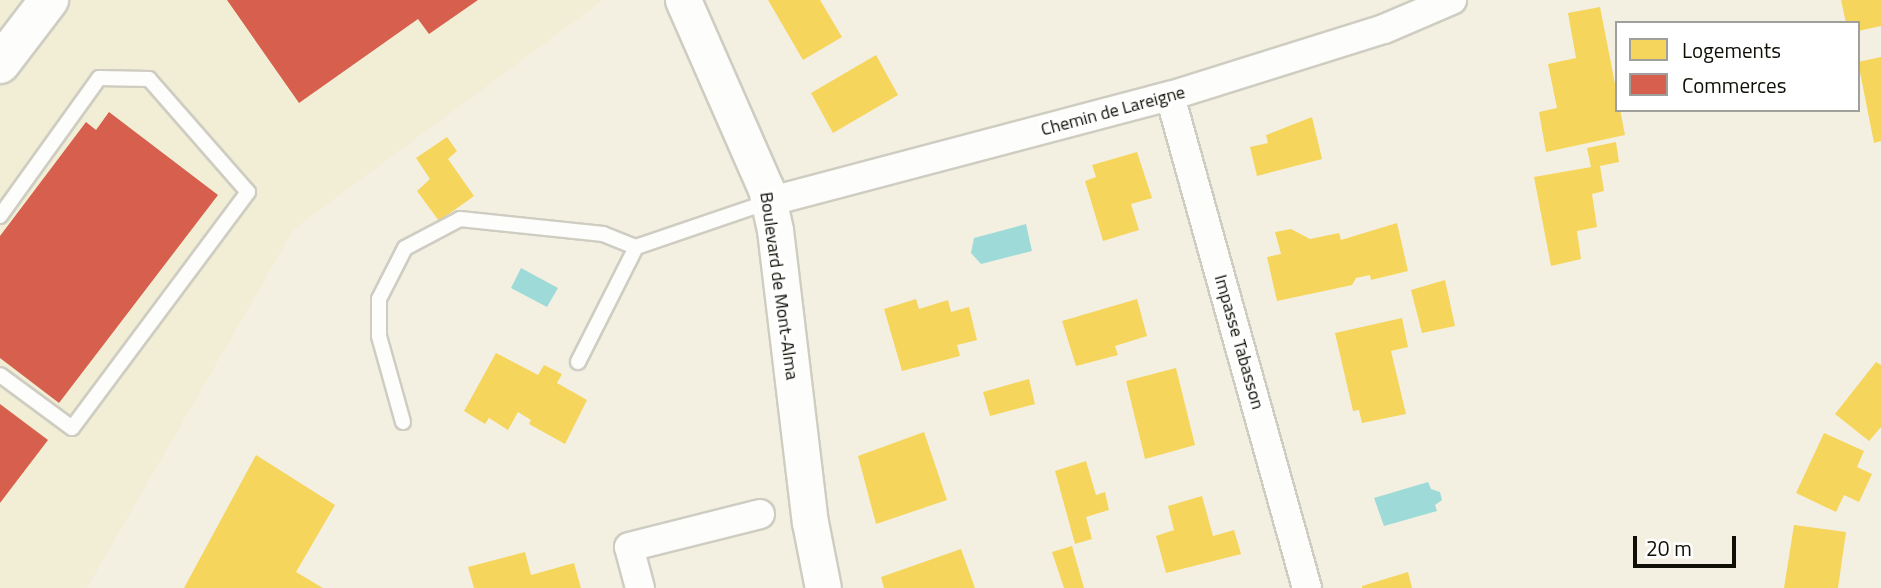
<!DOCTYPE html>
<style>
body{margin:0}
#map{position:relative;width:1881px;height:588px;overflow:hidden;background:#f3f0e2;font-family:"Titillium Web",sans-serif}
div>[style]{position:absolute}
[style*='--x']{left:calc(var(--x)*1px);top:calc(var(--y)*1px);width:calc(var(--w)*1px);rotate:calc(var(--a)*1deg)}
.built>*{inset:0;background:#f2eed5}
.water>*{inset:0;background:#9edad7}
.homes>*{inset:0;background:#f6d55c}
.shops>*{inset:0;background:#d6604d}
.roads{filter:drop-shadow(2px 0 #cfcdc2) drop-shadow(-2px 0 #cfcdc2) drop-shadow(0 2px #cfcdc2) drop-shadow(0 -2px #cfcdc2)}
.service>*{height:14px;margin:-7px;padding:0 7px;transform-origin:7px;border-radius:7px;background:#fdfdfb}
.minor>*{height:28px;margin:-14px;padding:0 14px;transform-origin:14px;border-radius:14px;background:#fdfdfb}
.tertiary>*{height:35px;margin:-17.5px;padding:0 17.5px;transform-origin:17.5px;border-radius:17.5px;background:#fdfdfb}
.secondary>*{height:38px;margin:-19px;padding:0 19px;transform-origin:19px;border-radius:19px;background:#fdfdfb}
span{translate:-50% -50%;white-space:nowrap;text-align:center;line-height:1.15;-webkit-text-stroke:7px #fff;paint-order:stroke}
.street-label{font-size:18px;color:#100f06}
.legend{position:absolute;left:1615px;top:21px;width:245px;height:91px;box-sizing:border-box;background:#fff;border:2px solid #9f9f9b;margin:0;padding:9px 12px;list-style:none;font-size:21px;color:#100f06}
.legend li{display:flex;align-items:center;gap:14px;height:35px}
.legend b{width:35px;border:2px solid #9f9f9b}
.scale{position:absolute;left:1633px;top:536px;width:103px;height:32px;box-sizing:border-box;border:4px solid #100f06;border-top:0;padding-left:9px;font-size:21px;line-height:24px;white-space:nowrap;color:#100f06;-webkit-text-stroke:5px #fff;paint-order:stroke}
</style>
<div id="map">
<div class="built">
<i style="clip-path:polygon(0 0,603px 0,294px 229px,87px 588px,0 588px)"></i>
</div>
<div class="water">
<i style="clip-path:polygon(1026px 224px,1032px 251px,981px 264px,971px 253px,974px 238px)"></i>
<i style="clip-path:polygon(521px 268px,558px 288px,547px 307px,511px 288px)"></i>
<i style="clip-path:polygon(1428px 482px,1431px 489px,1440px 492px,1442px 500px,1435px 505px,1437px 511px,1384px 526px,1374px 498px)"></i>
</div>
<div class="homes">
<i style="clip-path:polygon(768px 0,820px 0,842px 37px,803px 60px)"></i>
<i style="clip-path:polygon(1841px 0,1881px 0,1881px 26px,1858px 31px,1858px 23px,1846px 23px)"></i>
<i style="clip-path:polygon(1600px 7px,1625px 135px,1546px 152px,1539px 112px,1557px 108px,1548px 64px,1576px 58px,1568px 13px)"></i>
<i style="clip-path:polygon(876px 55px,898px 95px,833px 133px,811px 93px)"></i>
<i style="clip-path:polygon(1881px 57px,1881px 141px,1874px 143px,1858px 62px)"></i>
<i style="clip-path:polygon(1312px 117px,1322px 159px,1257px 176px,1250px 147px,1268px 143px,1266px 135px)"></i>
<i style="clip-path:polygon(447px 137px,457px 151px,448px 159px,474px 196px,439px 221px,417px 191px,430px 179px,416px 158px)"></i>
<i style="clip-path:polygon(1616px 142px,1619px 162px,1600px 166px,1604px 191px,1592px 194px,1597px 227px,1577px 231px,1581px 259px,1551px 266px,1534px 177px,1591px 167px,1587px 148px)"></i>
<i style="clip-path:polygon(1137px 152px,1152px 198px,1131px 204px,1139px 230px,1103px 241px,1085px 181px,1096px 177px,1092px 165px)"></i>
<i style="clip-path:polygon(1397px 223px,1408px 271px,1371px 280px,1370px 275px,1356px 278px,1352px 285px,1277px 301px,1267px 257px,1281px 254px,1275px 232px,1291px 229px,1310px 239px,1339px 233px,1341px 240px)"></i>
<i style="clip-path:polygon(1445px 280px,1455px 326px,1422px 333px,1411px 290px)"></i>
<i style="clip-path:polygon(916px 299px,919px 309px,948px 300px,951px 312px,969px 307px,977px 340px,957px 345px,960px 356px,902px 371px,884px 309px)"></i>
<i style="clip-path:polygon(1137px 299px,1147px 336px,1115px 346px,1118px 355px,1076px 366px,1062px 321px)"></i>
<i style="clip-path:polygon(1402px 318px,1408px 347px,1391px 351px,1406px 414px,1362px 423px,1359px 410px,1353px 411px,1335px 333px)"></i>
<i style="clip-path:polygon(496px 353px,538px 375px,544px 365px,562px 374px,557px 383px,587px 400px,565px 444px,529px 424px,531px 420px,518px 412px,508px 430px,489px 418px,485px 424px,464px 411px)"></i>
<i style="clip-path:polygon(1876px 362px,1881px 365px,1881px 427px,1869px 441px,1835px 414px)"></i>
<i style="clip-path:polygon(1176px 368px,1195px 445px,1145px 459px,1126px 381px)"></i>
<i style="clip-path:polygon(1029px 379px,1035px 404px,990px 416px,983px 392px)"></i>
<i style="clip-path:polygon(924px 432px,947px 500px,876px 524px,858px 456px)"></i>
<i style="clip-path:polygon(1824px 433px,1864px 451px,1857px 467px,1872px 474px,1859px 502px,1844px 495px,1836px 512px,1796px 493px)"></i>
<i style="clip-path:polygon(256px 455px,335px 505px,296px 572px,323px 588px,184px 588px)"></i>
<i style="clip-path:polygon(1086px 461px,1096px 495px,1105px 492px,1109px 510px,1086px 517px,1092px 539px,1075px 544px,1055px 471px)"></i>
<i style="clip-path:polygon(1202px 496px,1213px 536px,1234px 530px,1241px 554px,1166px 573px,1156px 536px,1174px 530px,1168px 506px)"></i>
<i style="clip-path:polygon(1794px 525px,1846px 532px,1838px 588px,1784px 588px)"></i>
<i style="clip-path:polygon(1072px 546px,1084px 588px,1064px 588px,1052px 552px)"></i>
<i style="clip-path:polygon(961px 549px,975px 588px,884px 588px,881px 577px)"></i>
<i style="clip-path:polygon(525px 552px,531px 575px,574px 563px,581px 588px,474px 588px,468px 567px)"></i>
<i style="clip-path:polygon(1408px 572px,1412px 588px,1362px 588px,1362px 586px)"></i>
</div>
<div class="shops">
<i style="clip-path:polygon(227px 0,478px 0,429px 34px,418px 19px,299px 103px)"></i>
<i style="clip-path:polygon(109px 112px,218px 195px,59px 403px,0 358px,0 236px,86px 122px,96px 130px)"></i>
<i style="clip-path:polygon(0 404px,48px 440px,0 503px)"></i>
</div>
<div class="roads">
<div class="service">
<i style="--x:0;--y:216;--w:170;--a:-54.3"></i>
<i style="--x:99;--y:78;--w:50;--a:1.1"></i>
<i style="--x:149;--y:79;--w:150;--a:48.8"></i>
<i style="--x:248;--y:192;--w:294;--a:126.7"></i>
<i style="--x:72;--y:428;--w:89;--a:-143.6"></i>
<i style="--x:578;--y:362;--w:129;--a:-63.2"></i>
<i style="--x:403;--y:422;--w:89;--a:-105.6"></i>
<i style="--x:379;--y:336;--w:37;--a:-90"></i>
<i style="--x:379;--y:299;--w:57;--a:-63"></i>
<i style="--x:405;--y:248;--w:62;--a:-27.8"></i>
<i style="--x:460;--y:219;--w:144;--a:6"></i>
<i style="--x:603;--y:234;--w:35;--a:22"></i>
<i style="--x:636;--y:247;--w:139;--a:-18.8"></i>
</div>
<div class="minor">
<i style="--x:1170;--y:96;--w:511;--a:74.44"></i>
<i style="--x:768;--y:202;--w:416;--a:-14.8"></i>
<i style="--x:1170;--y:96;--w:224;--a:-17.4"></i>
<i style="--x:1384;--y:29;--w:74;--a:-23.1"></i>
<i style="--x:640;--y:588;--w:42;--a:-105"></i>
<i style="--x:629;--y:547;--w:135;--a:-14.1"></i>
</div>
<div class="tertiary">
<i style="--x:683;--y:0;--w:206;--a:66.3"></i>
<i style="--x:766;--y:189;--w:42;--a:77.6"></i>
<i style="--x:775;--y:230;--w:294;--a:83.2"></i>
<i style="--x:810;--y:522;--w:67;--a:78.9"></i>
</div>
<div class="secondary">
<i style="--x:0;--y:64;--w:81;--a:-52.6"></i>
</div>
</div>
<div class="street-label">
<span style="left:1113px;top:111px;rotate:-15deg">Chemin de Lareigne</span>
<span style="left:779px;top:286px;rotate:82deg">Boulevard de Mont-Alma</span>
<span style="left:1239px;top:342px;rotate:74deg">Impasse Tabasson</span>
</div>
<ul class="legend">
<li><b style="height:19px;background:#f6d55c"></b>Logements</li>
<li><b style="height:19px;background:#d6604d"></b>Commerces</li>
</ul>
<div class="scale">20 m</div>
</div>
